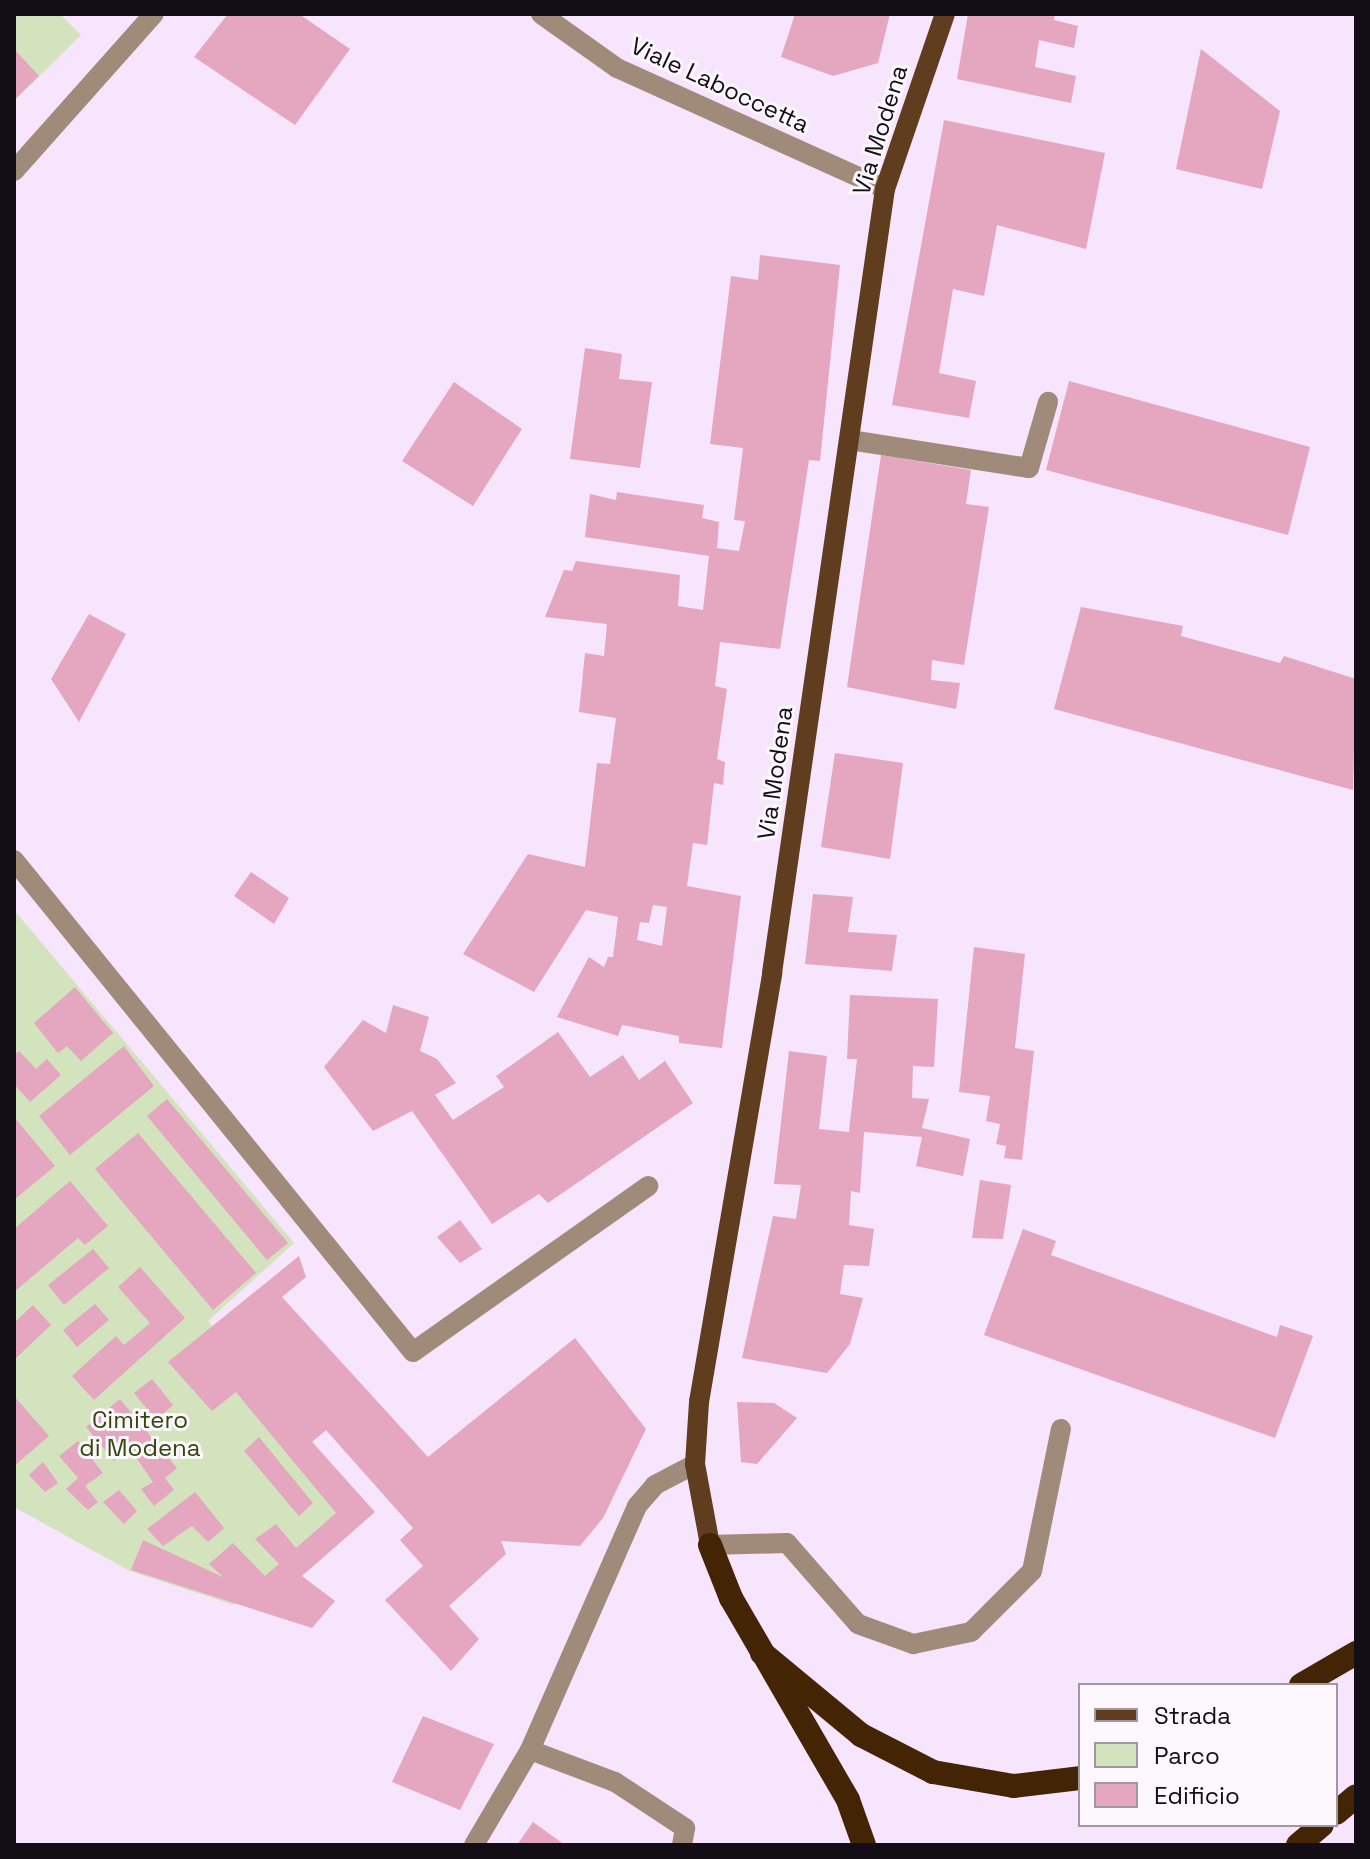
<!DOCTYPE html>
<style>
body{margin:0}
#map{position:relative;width:1370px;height:1859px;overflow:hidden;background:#f7e4fd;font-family:"Space Grotesk",sans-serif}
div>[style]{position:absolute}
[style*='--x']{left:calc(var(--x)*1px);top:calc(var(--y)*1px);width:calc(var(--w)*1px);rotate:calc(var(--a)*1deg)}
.green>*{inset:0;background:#d3e3be}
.building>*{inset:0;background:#e4a7bf}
.minor>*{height:20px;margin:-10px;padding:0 10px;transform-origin:10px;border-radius:10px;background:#a08b7a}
.major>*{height:20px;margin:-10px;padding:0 10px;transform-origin:10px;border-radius:10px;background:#5f3d1e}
.highway>*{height:24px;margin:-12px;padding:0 12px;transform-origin:12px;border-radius:12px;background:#432506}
span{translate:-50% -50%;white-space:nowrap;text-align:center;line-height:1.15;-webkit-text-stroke:6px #fbf7fc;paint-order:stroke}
.street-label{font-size:24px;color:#130d15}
.park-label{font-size:24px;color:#32460a}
.frame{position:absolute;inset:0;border:16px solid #130d15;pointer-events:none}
.legend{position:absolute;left:1078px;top:1683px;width:260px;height:144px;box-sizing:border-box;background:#fbf7fc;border:2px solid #9e99a0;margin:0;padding:10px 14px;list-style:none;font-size:24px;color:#130d15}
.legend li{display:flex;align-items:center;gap:16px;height:40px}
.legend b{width:40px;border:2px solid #9e99a0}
</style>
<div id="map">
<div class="green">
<i style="clip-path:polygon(14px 14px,60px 14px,81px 35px,14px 101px)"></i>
<i style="clip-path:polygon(14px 910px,294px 1243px,208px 1321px,358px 1494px,234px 1605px,130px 1571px,14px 1507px)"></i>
</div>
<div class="building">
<i style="clip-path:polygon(228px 14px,299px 14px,350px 49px,295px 125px,194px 57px)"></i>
<i style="clip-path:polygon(795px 14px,890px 14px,878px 63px,833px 76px,781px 57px)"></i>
<i style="clip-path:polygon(968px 14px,1055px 14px,1054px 20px,1078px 26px,1074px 48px,1039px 40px,1035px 67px,1076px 76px,1071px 103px,957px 79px)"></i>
<i style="clip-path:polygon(14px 49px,39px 76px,14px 100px)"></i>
<i style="clip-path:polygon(1201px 49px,1280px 111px,1262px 189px,1176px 169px)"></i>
<i style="clip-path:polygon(944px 120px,1105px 153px,1086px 249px,997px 225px,984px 296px,953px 289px,939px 373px,976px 381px,969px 418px,892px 405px)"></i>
<i style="clip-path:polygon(evenodd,760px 255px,840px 265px,820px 461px,809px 460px,780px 649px,720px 642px,715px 686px,727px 689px,717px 759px,725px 762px,723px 785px,714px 783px,707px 845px,693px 843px,687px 886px,741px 896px,722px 1048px,679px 1043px,679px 1036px,622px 1025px,618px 1036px,557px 1017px,589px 957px,604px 967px,608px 957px,613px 957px,618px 917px,586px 910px,534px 992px,463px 954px,528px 854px,585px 867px,597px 763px,610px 764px,616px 718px,579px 712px,585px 653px,604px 656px,607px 624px,545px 617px,564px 570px,572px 571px,576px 561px,680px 575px,678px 606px,703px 610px,709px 556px,585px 537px,590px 494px,616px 500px,617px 492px,704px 505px,702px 518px,719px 522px,717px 548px,739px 551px,745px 521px,734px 520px,743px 448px,710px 444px,731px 276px,758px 280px,760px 255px,653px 905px,667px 907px,662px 946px,637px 940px,640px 922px,649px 923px,653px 905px)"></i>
<i style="clip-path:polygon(585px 348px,622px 354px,619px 379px,652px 382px,640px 468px,570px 459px)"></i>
<i style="clip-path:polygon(1069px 381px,1310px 447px,1288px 535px,1046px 470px)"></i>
<i style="clip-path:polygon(454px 382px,522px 429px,473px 506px,402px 461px)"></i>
<i style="clip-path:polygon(881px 455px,971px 470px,966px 504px,989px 507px,964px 665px,932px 660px,931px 680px,960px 683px,956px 709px,847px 687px)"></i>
<i style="clip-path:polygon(1081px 607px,1183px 626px,1181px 636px,1280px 663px,1284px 656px,1356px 679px,1353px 790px,1054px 709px)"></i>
<i style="clip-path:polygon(89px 614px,126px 634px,79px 722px,51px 679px)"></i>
<i style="clip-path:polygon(835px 753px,903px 763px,890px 859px,821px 847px)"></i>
<i style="clip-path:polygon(251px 872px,289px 898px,274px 924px,234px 896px)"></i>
<i style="clip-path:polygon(813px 894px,853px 897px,848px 932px,897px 935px,892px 971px,805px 964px)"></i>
<i style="clip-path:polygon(974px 947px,1025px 954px,1015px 1048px,1034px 1051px,1022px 1160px,1004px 1158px,1006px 1146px,996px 1144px,1000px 1124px,986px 1121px,990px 1096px,959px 1092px)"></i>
<i style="clip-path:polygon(75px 987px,113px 1033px,81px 1061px,67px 1046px,58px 1053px,34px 1023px)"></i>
<i style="clip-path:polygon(850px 995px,938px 999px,934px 1067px,913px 1066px,912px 1098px,929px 1099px,922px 1128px,970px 1139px,963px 1176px,916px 1166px,922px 1137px,864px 1132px,860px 1193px,851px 1191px,849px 1225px,874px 1229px,869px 1266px,844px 1265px,840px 1294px,863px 1298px,850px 1344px,827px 1373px,742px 1358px,773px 1216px,796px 1219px,801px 1185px,774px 1184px,789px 1051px,827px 1056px,819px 1129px,849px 1132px,857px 1059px,847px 1059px)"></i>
<i style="clip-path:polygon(393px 1005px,429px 1017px,420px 1051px,437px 1059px,456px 1083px,435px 1095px,453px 1120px,504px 1087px,496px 1076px,558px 1032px,590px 1077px,623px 1055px,639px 1080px,665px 1061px,693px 1103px,548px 1203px,539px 1194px,492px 1224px,412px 1111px,373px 1131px,324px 1067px,363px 1020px,386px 1033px)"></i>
<i style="clip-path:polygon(124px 1046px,154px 1086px,70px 1155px,39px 1116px)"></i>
<i style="clip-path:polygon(19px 1051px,36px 1069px,47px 1059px,61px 1075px,30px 1102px,14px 1084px,14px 1055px)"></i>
<i style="clip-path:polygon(167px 1099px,288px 1243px,267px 1260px,147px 1116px)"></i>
<i style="clip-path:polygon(14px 1117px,55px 1166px,14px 1200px)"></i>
<i style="clip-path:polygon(138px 1133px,256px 1273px,213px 1310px,95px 1169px)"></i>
<i style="clip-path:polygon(980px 1180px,1011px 1185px,1003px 1239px,972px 1238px)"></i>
<i style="clip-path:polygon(70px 1181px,108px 1226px,85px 1245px,78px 1238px,14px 1292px,14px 1229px)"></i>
<i style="clip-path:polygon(460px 1220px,482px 1249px,460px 1263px,437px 1237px)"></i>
<i style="clip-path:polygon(1023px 1229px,1056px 1241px,1051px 1255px,1277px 1337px,1280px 1325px,1313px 1336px,1275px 1438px,984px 1335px)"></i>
<i style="clip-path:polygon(93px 1249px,109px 1268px,64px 1305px,48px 1285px)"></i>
<i style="clip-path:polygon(299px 1256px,306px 1277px,282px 1297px,428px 1457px,575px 1338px,646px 1429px,603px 1518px,580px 1546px,501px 1541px,506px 1554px,449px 1606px,479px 1639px,451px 1671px,385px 1600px,423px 1566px,400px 1540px,413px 1528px,326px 1430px,312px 1442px,375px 1512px,302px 1576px,335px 1601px,312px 1628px,131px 1570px,143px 1540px,223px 1577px,209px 1564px,233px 1543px,265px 1576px,279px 1564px,255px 1539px,276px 1524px,296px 1548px,336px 1513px,236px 1392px,212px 1411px,168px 1362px)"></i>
<i style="clip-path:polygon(140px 1267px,185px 1318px,94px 1400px,72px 1376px,116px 1336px,124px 1345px,150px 1323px,118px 1287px)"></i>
<i style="clip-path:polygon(95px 1304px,109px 1320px,77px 1347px,63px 1330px)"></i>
<i style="clip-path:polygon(33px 1305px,51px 1325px,16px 1358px,14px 1323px)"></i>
<i style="clip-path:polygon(152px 1379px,173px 1405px,156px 1420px,134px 1393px)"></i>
<i style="clip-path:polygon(14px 1396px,49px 1436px,14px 1466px)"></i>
<i style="clip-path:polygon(120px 1399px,177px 1468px,165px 1478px,174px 1490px,154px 1506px,141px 1489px,153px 1482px,128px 1446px,114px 1461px,86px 1427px)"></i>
<i style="clip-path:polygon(737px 1402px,774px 1403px,797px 1418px,757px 1464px,741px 1462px)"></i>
<i style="clip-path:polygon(259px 1437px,313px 1503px,299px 1516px,244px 1451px)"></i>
<i style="clip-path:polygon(78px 1441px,103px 1473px,85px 1486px,98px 1502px,88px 1510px,66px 1489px,78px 1478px,59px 1456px)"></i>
<i style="clip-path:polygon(43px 1462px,58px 1483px,45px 1492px,29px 1475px)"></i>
<i style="clip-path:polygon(119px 1490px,137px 1511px,124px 1524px,103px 1502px)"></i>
<i style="clip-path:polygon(195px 1492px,224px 1528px,208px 1542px,192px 1526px,163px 1546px,147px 1529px)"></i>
<i style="clip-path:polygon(423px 1716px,494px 1744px,460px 1810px,392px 1782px)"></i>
<i style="clip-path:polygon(533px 1822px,565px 1845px,517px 1845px)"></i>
</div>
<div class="minor">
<i style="--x:541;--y:14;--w:93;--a:35.4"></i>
<i style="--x:617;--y:68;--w:294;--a:24.3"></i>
<i style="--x:14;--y:171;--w:210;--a:-48.3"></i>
<i style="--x:850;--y:440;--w:181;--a:8.9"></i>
<i style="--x:1029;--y:468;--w:69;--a:-73.9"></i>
<i style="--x:14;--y:860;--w:633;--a:50.96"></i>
<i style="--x:413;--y:1352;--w:288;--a:-35.2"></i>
<i style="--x:710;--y:1545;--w:77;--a:-1.5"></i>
<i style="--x:787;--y:1543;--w:108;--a:48.8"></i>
<i style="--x:858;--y:1624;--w:59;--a:20"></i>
<i style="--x:913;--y:1644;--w:59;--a:-11.7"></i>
<i style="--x:971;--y:1632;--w:86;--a:-45"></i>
<i style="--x:1032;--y:1571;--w:145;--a:-78.5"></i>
<i style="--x:530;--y:1750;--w:91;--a:20.6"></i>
<i style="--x:615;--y:1782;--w:84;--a:33.3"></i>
<i style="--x:685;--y:1828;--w:17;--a:100"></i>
<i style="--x:474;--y:1845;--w:110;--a:-59.5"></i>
<i style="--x:530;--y:1750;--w:266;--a:-66.3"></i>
<i style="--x:637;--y:1506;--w:28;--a:-49"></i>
<i style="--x:655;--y:1485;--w:45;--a:-27.7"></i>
</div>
<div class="major">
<i style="--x:710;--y:1545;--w:82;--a:-100.5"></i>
<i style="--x:695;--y:1464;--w:62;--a:-86.3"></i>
<i style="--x:699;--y:1402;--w:435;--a:-80.3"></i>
<i style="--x:772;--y:973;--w:792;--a:-81.8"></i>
<i style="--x:885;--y:189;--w:185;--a:-71.1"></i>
</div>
<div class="highway">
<i style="--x:710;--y:1545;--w:57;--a:68.4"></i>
<i style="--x:731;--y:1598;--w:233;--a:59.9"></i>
<i style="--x:848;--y:1800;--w:48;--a:70.4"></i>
<i style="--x:762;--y:1653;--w:129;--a:39.6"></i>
<i style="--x:861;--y:1735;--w:81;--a:27.2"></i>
<i style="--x:933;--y:1772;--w:82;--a:9.8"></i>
<i style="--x:1014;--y:1786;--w:66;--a:-6.9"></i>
<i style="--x:1301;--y:1685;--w:64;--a:-30.2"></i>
<i style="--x:1336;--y:1813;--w:26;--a:-40"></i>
<i style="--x:1298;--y:1845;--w:31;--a:-40"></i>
</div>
<div class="street-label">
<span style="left:720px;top:85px;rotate:25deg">Viale Laboccetta</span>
<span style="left:880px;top:130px;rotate:-73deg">Via Modena</span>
<span style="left:775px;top:773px;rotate:-82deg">Via Modena</span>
</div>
<div class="park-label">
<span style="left:140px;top:1434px">Cimitero<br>di Modena</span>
</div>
<div class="frame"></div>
<ul class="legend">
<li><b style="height:10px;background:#5f3d1e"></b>Strada</li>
<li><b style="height:22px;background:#d3e3be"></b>Parco</li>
<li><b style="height:22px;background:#e4a7bf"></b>Edificio</li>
</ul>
</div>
